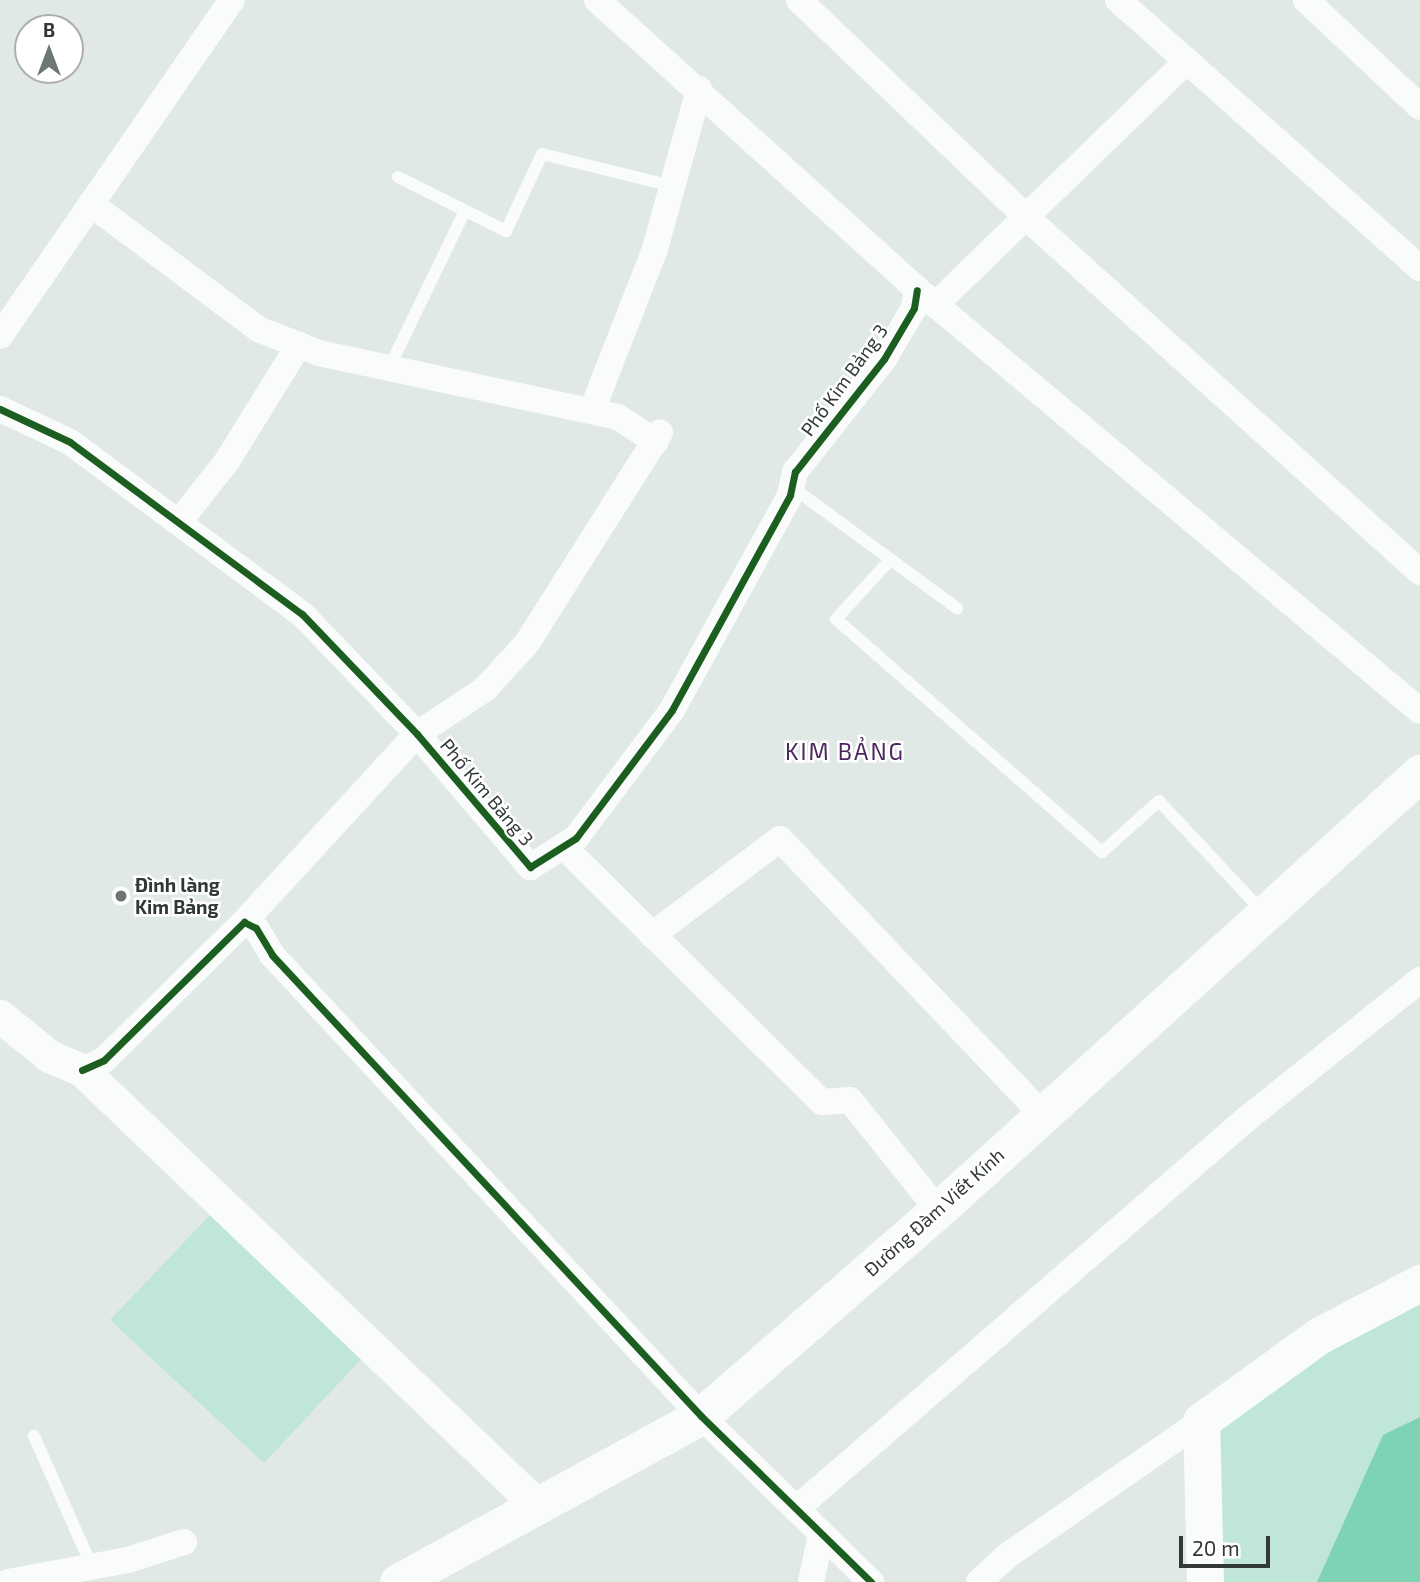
<!DOCTYPE html>
<meta charset="utf-8">
<style>
body{margin:0}
#map{position:relative;width:1420px;height:1582px;overflow:hidden;background:#e0e9e5;font-family:"Exo 2",sans-serif}
div>[style]{position:absolute}
[style*='--x']{left:calc(var(--x)*1px);top:calc(var(--y)*1px);width:calc(var(--w)*1px);rotate:calc(var(--a)*1deg)}
.green>*{inset:0;background:#bfe6d6}
.water>*{inset:0;background:#7dd3b4}
.service>*{height:12px;margin:-6px;padding:0 6px;transform-origin:6px;border-radius:6px;background:#fafcfb}
.minor>*{height:26px;margin:-13px;padding:0 13px;transform-origin:13px;border-radius:13px;background:#fafcfb}
.tertiary>*{height:33px;margin:-16.5px;padding:0 16.5px;transform-origin:16.5px;border-radius:16.5px;background:#fafcfb}
.secondary>*{height:37px;margin:-18.5px;padding:0 18.5px;transform-origin:18.5px;border-radius:18.5px;background:#fafcfb}
.cycleway>*{height:7px;margin:-3.5px;padding:0 3.5px;transform-origin:3.5px;border-radius:3.5px;background:#1b5e20}
.dots>*{width:19px;height:19px;translate:-50% -50%;box-sizing:border-box;border:4px solid #fff;border-radius:50%}
span{translate:-50% -50%;white-space:nowrap;text-align:center;line-height:1.15;-webkit-text-stroke:5px #fff;paint-order:stroke}
.street-label{font-size:19px;color:#313835}
.poi-label{font-size:19px;color:#313835;font-weight:700}
.left{translate:0 -50%;text-align:left}
.quarter-label{font-size:23px;color:#4b275e;letter-spacing:2px}
.north{position:absolute;left:14px;top:14px;width:70px;height:70px;box-sizing:border-box;background:#fff;border:2px solid #adafae;border-radius:50%;rotate:0deg;font-size:19px;font-weight:700;line-height:28px;text-align:center;color:#313835}
.north::after{content:'';display:block;margin:auto;width:24px;height:32px;background:#6e7673;clip-path:polygon(50% 0,100% 100%,50% 72%,0 100%)}
.scale{position:absolute;left:1179px;top:1536px;width:91px;height:32px;box-sizing:border-box;border:4px solid #313835;border-top:0;padding-left:9px;font-size:21px;line-height:24px;white-space:nowrap;color:#313835;-webkit-text-stroke:5px #fff;paint-order:stroke}
</style>
<div id="map">
<div class="green">
<i style="clip-path:polygon(213px 1212px,366px 1354px,264px 1463px,110px 1320px)"></i>
<i style="clip-path:polygon(1420px 1284px,1420px 1417px,1383px 1435px,1317px 1582px,1205px 1582px,1201px 1421px)"></i>
</div>
<div class="water">
<i style="clip-path:polygon(1420px 1417px,1420px 1582px,1317px 1582px,1383px 1435px)"></i>
</div>
<div class="service">
<i style="--x:398;--y:177;--w:121;--a:26.6"></i>
<i style="--x:506;--y:231;--w:85;--a:-64.9"></i>
<i style="--x:542;--y:154;--w:134;--a:13.8"></i>
<i style="--x:389;--y:368;--w:174;--a:-64.2"></i>
<i style="--x:792;--y:487;--w:205;--a:36.3"></i>
<i style="--x:889;--y:561;--w:79;--a:132.4"></i>
<i style="--x:836;--y:619;--w:354;--a:41.2"></i>
<i style="--x:1102;--y:852;--w:76;--a:-41.8"></i>
<i style="--x:1159;--y:801;--w:152;--a:46.9"></i>
<i style="--x:34;--y:1436;--w:143;--a:66.1"></i>
</div>
<div class="minor">
<i style="--x:597;--y:0;--w:440;--a:42.1"></i>
<i style="--x:924;--y:295;--w:647;--a:39.99"></i>
<i style="--x:799;--y:0;--w:314;--a:43.7"></i>
<i style="--x:1026;--y:217;--w:530;--a:42.02"></i>
<i style="--x:1118;--y:0;--w:404;--a:41.6"></i>
<i style="--x:1306;--y:0;--w:156;--a:43.2"></i>
<i style="--x:91;--y:204;--w:209;--a:36.8"></i>
<i style="--x:258;--y:329;--w:66;--a:21.5"></i>
<i style="--x:319;--y:353;--w:306;--a:12.1"></i>
<i style="--x:618;--y:417;--w:45;--a:33.3"></i>
<i style="--x:935;--y:305;--w:351;--a:-44.1"></i>
<i style="--x:0;--y:336;--w:408;--a:-55.4"></i>
<i style="--x:0;--y:409;--w:77;--a:25.2"></i>
<i style="--x:70;--y:442;--w:289;--a:36.6"></i>
<i style="--x:302;--y:614;--w:166;--a:46.2"></i>
<i style="--x:417;--y:734;--w:175;--a:49.6"></i>
<i style="--x:530;--y:867;--w:54;--a:-32.2"></i>
<i style="--x:576;--y:838;--w:160;--a:-53.1"></i>
<i style="--x:672;--y:710;--w:245;--a:-61.2"></i>
<i style="--x:790;--y:495;--w:24;--a:-78"></i>
<i style="--x:795;--y:472;--w:144;--a:-51.8"></i>
<i style="--x:884;--y:359;--w:59;--a:-59.5"></i>
<i style="--x:914;--y:308;--w:18;--a:-81"></i>
<i style="--x:592;--y:410;--w:173;--a:-68.6"></i>
<i style="--x:655;--y:249;--w:166;--a:-74.6"></i>
<i style="--x:179;--y:522;--w:78;--a:-51.8"></i>
<i style="--x:227;--y:461;--w:137;--a:-58.2"></i>
<i style="--x:563;--y:846;--w:364;--a:44.7"></i>
<i style="--x:822;--y:1102;--w:28;--a:-4"></i>
<i style="--x:850;--y:1100;--w:141;--a:51.3"></i>
<i style="--x:244;--y:922;--w:255;--a:-47.4"></i>
<i style="--x:417;--y:734;--w:82;--a:-33.5"></i>
<i style="--x:485;--y:689;--w:62;--a:-47.6"></i>
<i style="--x:527;--y:643;--w:249;--a:-57.7"></i>
<i style="--x:652;--y:935;--w:160;--a:-36.9"></i>
<i style="--x:780;--y:839;--w:381;--a:46.4"></i>
<i style="--x:82;--y:1070;--w:24;--a:-24"></i>
<i style="--x:104;--y:1060;--w:197;--a:-44.6"></i>
<i style="--x:244;--y:922;--w:13;--a:27"></i>
<i style="--x:256;--y:928;--w:31;--a:59"></i>
<i style="--x:272;--y:955;--w:630;--a:47.06"></i>
<i style="--x:701;--y:1416;--w:238;--a:44.3"></i>
<i style="--x:796;--y:1509;--w:593;--a:-40.89"></i>
<i style="--x:1244;--y:1121;--w:226;--a:-38.7"></i>
<i style="--x:8;--y:1582;--w:122;--a:-10.4"></i>
<i style="--x:128;--y:1560;--w:59;--a:-17.8"></i>
<i style="--x:811;--y:1582;--w:49;--a:-78.2"></i>
<i style="--x:979;--y:1582;--w:38;--a:-43"></i>
<i style="--x:1007;--y:1556;--w:236;--a:-34.8"></i>
</div>
<div class="tertiary">
<i style="--x:0;--y:1016;--w:63;--a:39.2"></i>
<i style="--x:49;--y:1056;--w:36;--a:23"></i>
<i style="--x:82;--y:1070;--w:628;--a:43.71"></i>
</div>
<div class="secondary">
<i style="--x:398;--y:1582;--w:345;--a:-28.7"></i>
<i style="--x:701;--y:1416;--w:314;--a:-41"></i>
<i style="--x:938;--y:1210;--w:651;--a:-42.2"></i>
<i style="--x:1205;--y:1582;--w:161;--a:-91.4"></i>
<i style="--x:1201;--y:1421;--w:147;--a:-35.9"></i>
<i style="--x:1320;--y:1335;--w:113;--a:-27.5"></i>
</div>
<div class="cycleway">
<i style="--x:0;--y:409;--w:77;--a:25.2"></i>
<i style="--x:70;--y:442;--w:289;--a:36.6"></i>
<i style="--x:302;--y:614;--w:166;--a:46.2"></i>
<i style="--x:417;--y:734;--w:175;--a:49.6"></i>
<i style="--x:530;--y:867;--w:54;--a:-32.2"></i>
<i style="--x:576;--y:838;--w:160;--a:-53.1"></i>
<i style="--x:672;--y:710;--w:245;--a:-61.2"></i>
<i style="--x:790;--y:495;--w:24;--a:-78"></i>
<i style="--x:795;--y:472;--w:144;--a:-51.8"></i>
<i style="--x:884;--y:359;--w:59;--a:-59.5"></i>
<i style="--x:914;--y:308;--w:18;--a:-81"></i>
<i style="--x:82;--y:1070;--w:24;--a:-24"></i>
<i style="--x:104;--y:1060;--w:197;--a:-44.6"></i>
<i style="--x:244;--y:922;--w:13;--a:27"></i>
<i style="--x:256;--y:928;--w:31;--a:59"></i>
<i style="--x:272;--y:955;--w:630;--a:47.06"></i>
<i style="--x:701;--y:1416;--w:238;--a:44.3"></i>
</div>
<div class="dots">
<i style="left:121px;top:896px;background:#6e7673"></i>
</div>
<div class="street-label">
<span style="left:844px;top:380px;rotate:-54deg">Phố Kim Bảng 3</span>
<span style="left:487px;top:792px;rotate:50deg">Phố Kim Bảng 3</span>
<span style="left:934px;top:1212px;rotate:-42deg">Đường Đàm Viết Kính</span>
</div>
<div class="poi-label">
<span class="left" style="left:135px;top:896px">Đình làng<br>Kim Bảng</span>
</div>
<div class="quarter-label">
<span style="left:845px;top:751px">KIM BẢNG</span>
</div>
<div class="north">B</div>
<div class="scale">20 m</div>
</div>
